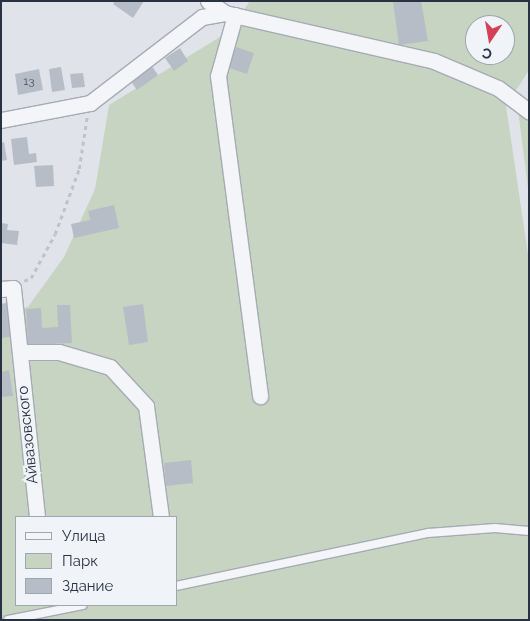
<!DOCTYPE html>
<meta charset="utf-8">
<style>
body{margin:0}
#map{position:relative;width:530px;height:621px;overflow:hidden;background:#e0e4ea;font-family:Raleway,sans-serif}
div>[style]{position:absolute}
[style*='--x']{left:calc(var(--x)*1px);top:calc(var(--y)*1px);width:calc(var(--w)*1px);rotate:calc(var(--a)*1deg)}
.green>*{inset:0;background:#c6d4c1}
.building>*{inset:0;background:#b7bdc7}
.path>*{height:2.5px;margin-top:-1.25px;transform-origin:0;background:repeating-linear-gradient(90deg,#bec2c9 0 4px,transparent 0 8px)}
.roads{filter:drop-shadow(1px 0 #a5abb4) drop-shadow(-1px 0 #a5abb4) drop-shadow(0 1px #a5abb4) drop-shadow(0 -1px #a5abb4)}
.service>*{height:8px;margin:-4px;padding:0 4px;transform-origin:4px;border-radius:4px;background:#f3f5f8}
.minor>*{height:15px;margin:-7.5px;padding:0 7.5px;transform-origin:7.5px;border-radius:7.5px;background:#f3f5f8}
span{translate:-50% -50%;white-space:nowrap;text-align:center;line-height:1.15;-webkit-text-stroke:5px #f0f3f7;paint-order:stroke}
.number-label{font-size:12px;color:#4c5563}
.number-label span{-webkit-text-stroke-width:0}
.street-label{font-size:15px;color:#283242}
.frame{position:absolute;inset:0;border:2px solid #283242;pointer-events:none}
.legend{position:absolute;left:15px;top:516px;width:162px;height:90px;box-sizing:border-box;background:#f0f3f7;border:1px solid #a0a6af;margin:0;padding:6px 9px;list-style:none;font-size:15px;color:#283242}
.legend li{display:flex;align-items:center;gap:10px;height:25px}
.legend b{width:25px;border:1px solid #a0a6af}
.north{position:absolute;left:465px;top:15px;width:50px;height:50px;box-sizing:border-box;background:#f0f3f7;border:1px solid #a0a6af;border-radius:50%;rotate:192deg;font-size:14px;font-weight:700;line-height:20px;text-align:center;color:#283242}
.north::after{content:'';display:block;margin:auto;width:18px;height:22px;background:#d44057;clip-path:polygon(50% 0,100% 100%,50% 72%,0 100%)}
</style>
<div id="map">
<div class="green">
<i style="clip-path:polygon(evenodd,250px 1px,529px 1px,529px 70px,506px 106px,529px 261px,529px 620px,1px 620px,1px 311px,28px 307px,64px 257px,95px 189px,109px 105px,228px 32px,250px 1px,475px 25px,505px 25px,505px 55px,475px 55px,475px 25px,250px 1px,16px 517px,176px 517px,176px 605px,16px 605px,16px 517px)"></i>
<i style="clip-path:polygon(518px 110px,529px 119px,529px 196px)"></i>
</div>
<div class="building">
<i style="clip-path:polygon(115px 1px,144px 1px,133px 18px,113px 4px)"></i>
<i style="clip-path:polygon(421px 1px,428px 41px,399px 45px,393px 2px)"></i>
<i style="clip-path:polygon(236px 47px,254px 53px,247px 74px,229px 68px)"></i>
<i style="clip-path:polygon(180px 48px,188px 61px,174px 71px,165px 58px)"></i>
<i style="clip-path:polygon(151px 65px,158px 75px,137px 90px,130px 80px)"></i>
<i style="clip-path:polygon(61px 67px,65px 90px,52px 92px,49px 69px)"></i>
<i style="clip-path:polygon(39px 69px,43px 90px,18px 95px,15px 74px)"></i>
<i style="clip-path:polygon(83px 73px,85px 87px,72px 88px,70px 74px)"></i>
<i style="clip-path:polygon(27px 137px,29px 154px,36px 153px,37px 162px,14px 165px,11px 139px)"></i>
<i style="clip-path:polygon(4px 142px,7px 160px,1px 161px,1px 143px)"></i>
<i style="clip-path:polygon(53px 165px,54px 186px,36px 187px,34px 166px)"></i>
<i style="clip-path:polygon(114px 205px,119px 228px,74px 238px,71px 224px,90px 220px,88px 211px)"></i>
<i style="clip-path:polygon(1px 223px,8px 224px,7px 230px,19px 231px,17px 245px,1px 243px)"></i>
<i style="clip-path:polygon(11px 302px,16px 336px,1px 338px,1px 304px)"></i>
<i style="clip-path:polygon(143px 304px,148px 342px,129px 345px,123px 307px)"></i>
<i style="clip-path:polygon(57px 305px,70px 305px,72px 343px,28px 345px,26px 309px,41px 308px,42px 328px,58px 327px)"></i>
<i style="clip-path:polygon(9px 370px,13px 396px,1px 397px,1px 372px)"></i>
<i style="clip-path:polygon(191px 460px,193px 483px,166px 486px,164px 463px)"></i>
</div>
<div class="path">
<i style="--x:24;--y:281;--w:8;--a:-23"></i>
<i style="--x:31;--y:278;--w:50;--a:-61.4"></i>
<i style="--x:55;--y:234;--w:69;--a:-69.7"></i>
<i style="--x:79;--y:169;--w:53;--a:-81.3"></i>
</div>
<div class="roads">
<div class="service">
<i style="--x:176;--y:586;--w:258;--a:-11.9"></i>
<i style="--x:428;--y:533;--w:67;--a:-4.3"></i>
<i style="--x:495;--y:528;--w:34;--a:5"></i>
<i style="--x:8;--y:620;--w:76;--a:-11.3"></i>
</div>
<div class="minor">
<i style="--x:208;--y:1;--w:21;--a:35"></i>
<i style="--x:225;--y:13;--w:214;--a:12.9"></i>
<i style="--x:434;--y:61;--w:69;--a:22.9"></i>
<i style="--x:498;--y:88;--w:39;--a:37"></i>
<i style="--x:235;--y:15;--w:63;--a:105.6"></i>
<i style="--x:218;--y:76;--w:323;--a:82.5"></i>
<i style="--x:1;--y:120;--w:91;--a:-10.8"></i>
<i style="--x:90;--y:103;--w:141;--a:-37.5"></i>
<i style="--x:202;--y:17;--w:23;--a:-10"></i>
<i style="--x:1;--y:289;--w:12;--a:-5"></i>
<i style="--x:13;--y:288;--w:230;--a:84"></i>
<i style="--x:20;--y:352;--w:39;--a:0"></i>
<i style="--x:59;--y:352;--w:53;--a:16.4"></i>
<i style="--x:110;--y:367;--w:53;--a:47.3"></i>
<i style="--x:146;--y:406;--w:112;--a:82.3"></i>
</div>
</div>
<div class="number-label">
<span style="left:29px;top:82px">13</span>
</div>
<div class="street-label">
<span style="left:28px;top:435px;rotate:-96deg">Айвазовского</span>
</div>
<div class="frame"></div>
<ul class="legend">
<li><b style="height:6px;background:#f3f5f8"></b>Улица</li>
<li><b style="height:14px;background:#c6d4c1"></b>Парк</li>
<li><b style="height:14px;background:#b7bdc7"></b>Здание</li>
</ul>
<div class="north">С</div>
</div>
